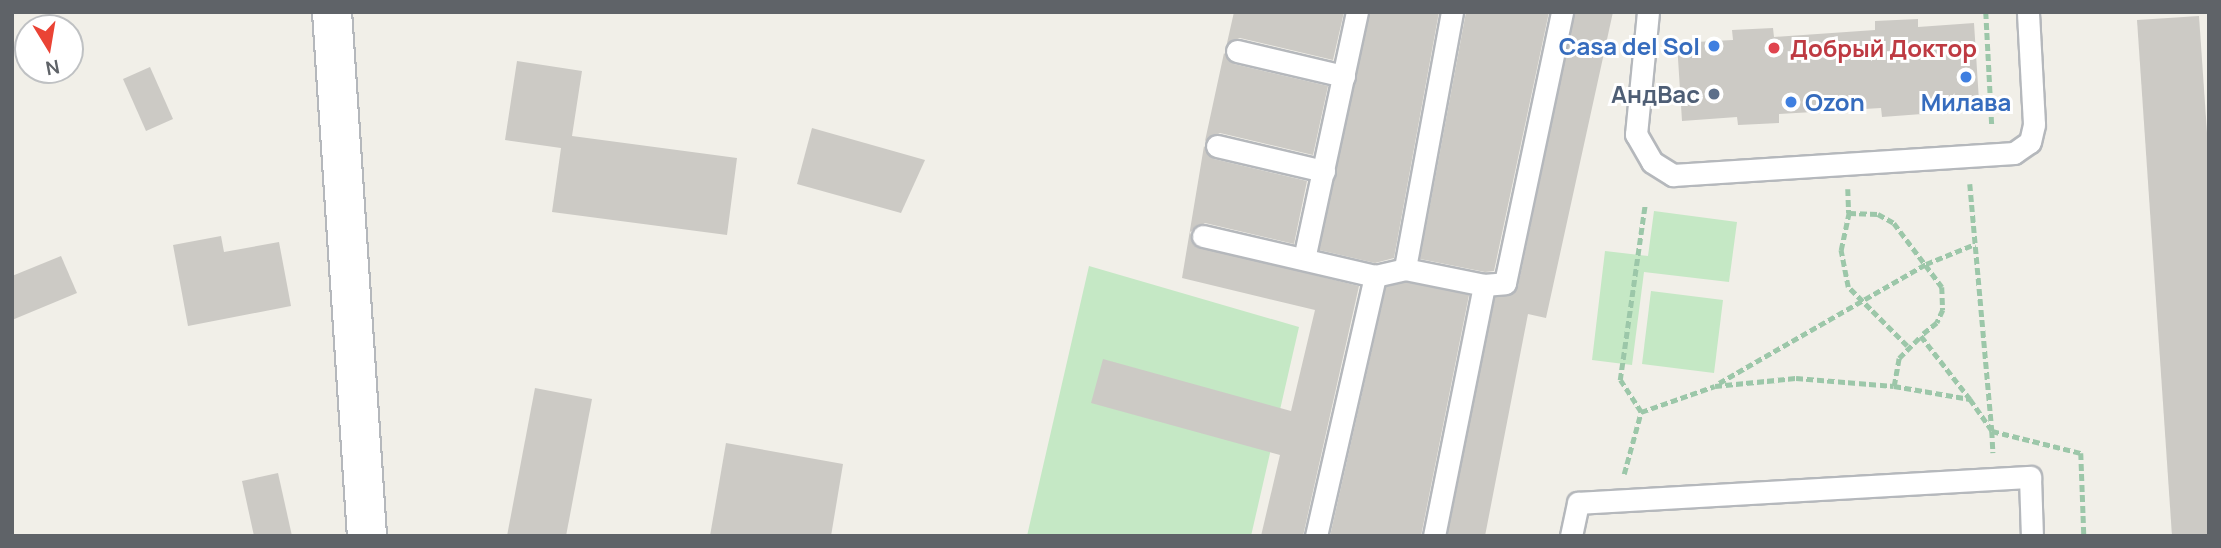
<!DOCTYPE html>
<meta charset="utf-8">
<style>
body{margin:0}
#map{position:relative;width:2221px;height:548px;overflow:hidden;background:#f1efe8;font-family:Manrope,sans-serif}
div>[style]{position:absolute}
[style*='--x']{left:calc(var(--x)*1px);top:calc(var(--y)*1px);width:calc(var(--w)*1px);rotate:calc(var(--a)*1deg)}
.green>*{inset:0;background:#c5e8c5}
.building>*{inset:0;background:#cccac5}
.path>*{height:4.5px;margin-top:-2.25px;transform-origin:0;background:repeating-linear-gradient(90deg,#9cc7a9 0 7px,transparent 0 10.5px)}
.roads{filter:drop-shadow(2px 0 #b5b8bc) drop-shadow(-2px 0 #b5b8bc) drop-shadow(0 2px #b5b8bc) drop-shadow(0 -2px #b5b8bc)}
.lane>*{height:21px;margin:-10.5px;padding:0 10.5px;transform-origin:10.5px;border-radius:10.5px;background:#fff}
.street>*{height:38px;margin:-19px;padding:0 19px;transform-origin:19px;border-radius:19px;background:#fff}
.dots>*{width:19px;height:19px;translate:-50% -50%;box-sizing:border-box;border:4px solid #fff;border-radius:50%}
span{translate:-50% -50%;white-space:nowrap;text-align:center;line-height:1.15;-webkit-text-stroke:6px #fff;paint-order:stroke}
.shop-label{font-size:24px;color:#366cbe;font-weight:700}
.right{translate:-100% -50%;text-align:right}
.left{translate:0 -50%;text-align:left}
.health-label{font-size:24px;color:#be3a42;font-weight:700}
.service-label{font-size:24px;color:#4e5e75;font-weight:700}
.frame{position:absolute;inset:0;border:14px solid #5f6368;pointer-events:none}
.north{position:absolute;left:14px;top:14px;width:70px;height:70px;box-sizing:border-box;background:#fff;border:2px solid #bfc1c3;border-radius:50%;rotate:169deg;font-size:19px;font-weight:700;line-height:28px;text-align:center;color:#5f6368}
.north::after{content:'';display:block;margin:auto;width:24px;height:32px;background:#ea4335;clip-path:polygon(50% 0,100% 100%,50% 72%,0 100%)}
</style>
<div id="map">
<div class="green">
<i style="clip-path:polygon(1654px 211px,1737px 222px,1729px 282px,1644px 272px,1632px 365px,1592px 360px,1605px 251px,1648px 256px)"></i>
<i style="clip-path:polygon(1089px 266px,1299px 327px,1251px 536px,1027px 536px)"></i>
<i style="clip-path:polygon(1651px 291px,1723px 300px,1714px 373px,1642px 364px)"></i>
</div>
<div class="building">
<i style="clip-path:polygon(1234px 12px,1344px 12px,1333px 60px,1240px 38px,1227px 43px)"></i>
<i style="clip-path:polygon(1370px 12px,1439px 12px,1394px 258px,1375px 263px,1319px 250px)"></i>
<i style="clip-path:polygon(1466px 12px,1549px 12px,1494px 271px,1485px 272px,1420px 259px)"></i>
<i style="clip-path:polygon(1575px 12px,1613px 12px,1546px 318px,1528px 314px,1485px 536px,1447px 536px,1495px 297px,1513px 293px,1518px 286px)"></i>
<i style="clip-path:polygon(2199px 16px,2209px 162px,2209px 536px,2172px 536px,2137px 20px)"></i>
<i style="clip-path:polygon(1918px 19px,1918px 27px,1974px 23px,1979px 101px,1922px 104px,1922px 114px,1882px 117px,1881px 108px,1779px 114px,1779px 123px,1759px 124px,1738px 125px,1737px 117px,1682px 121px,1677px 43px,1733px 40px,1732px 30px,1773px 28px,1774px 37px,1875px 30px,1875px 21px)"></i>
<i style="clip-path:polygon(1224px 53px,1234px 64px,1328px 86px,1313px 155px,1220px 133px,1205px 141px)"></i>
<i style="clip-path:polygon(517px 61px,582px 71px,572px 136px,737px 158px,727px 235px,552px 212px,561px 148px,505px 140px)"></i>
<i style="clip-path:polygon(150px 67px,173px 119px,146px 131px,123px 79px)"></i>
<i style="clip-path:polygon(812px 128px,925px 160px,901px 213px,797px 184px)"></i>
<i style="clip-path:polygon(1204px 146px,1214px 159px,1307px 181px,1294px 244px,1205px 223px,1190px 232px,1195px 246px,1359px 286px,1303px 536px,1261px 536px,1280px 455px,1091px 403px,1103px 359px,1291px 411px,1315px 310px,1182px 278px)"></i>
<i style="clip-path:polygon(221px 236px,224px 252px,279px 242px,291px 306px,188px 326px,173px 245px)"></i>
<i style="clip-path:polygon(61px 256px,77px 293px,12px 320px,12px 276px)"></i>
<i style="clip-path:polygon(1405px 282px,1469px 295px,1421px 536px,1330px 536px,1386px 287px)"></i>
<i style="clip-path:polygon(535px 388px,592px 399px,566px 536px,507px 536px)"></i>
<i style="clip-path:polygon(726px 443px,843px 464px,831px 536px,710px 536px)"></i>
<i style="clip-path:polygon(278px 473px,292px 536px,254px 536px,242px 481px)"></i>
</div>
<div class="path">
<i style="--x:1986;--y:12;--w:113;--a:87"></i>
<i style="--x:1970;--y:184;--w:248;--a:84.9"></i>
<i style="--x:1992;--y:431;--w:92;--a:13.9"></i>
<i style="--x:2081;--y:453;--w:83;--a:87.9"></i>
<i style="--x:1848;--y:189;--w:24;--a:88"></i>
<i style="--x:1907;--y:346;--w:83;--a:-135"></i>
<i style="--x:1848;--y:287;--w:38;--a:-101"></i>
<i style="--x:1841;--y:250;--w:38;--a:-78"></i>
<i style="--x:1849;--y:213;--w:29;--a:2"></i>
<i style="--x:1878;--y:214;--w:18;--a:29"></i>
<i style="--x:1894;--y:223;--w:80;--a:53.1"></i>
<i style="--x:1942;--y:287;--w:23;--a:88"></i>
<i style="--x:1943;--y:310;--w:14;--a:115"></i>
<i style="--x:1937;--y:323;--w:21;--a:141"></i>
<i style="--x:1921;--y:336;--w:80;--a:52.1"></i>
<i style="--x:1719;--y:383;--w:239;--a:-29.9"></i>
<i style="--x:1926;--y:264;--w:53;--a:-22.2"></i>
<i style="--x:1894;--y:386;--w:28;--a:-80"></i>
<i style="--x:1899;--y:358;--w:31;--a:-45"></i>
<i style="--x:1641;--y:412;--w:78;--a:-19.4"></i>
<i style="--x:1715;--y:386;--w:81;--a:-5.6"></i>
<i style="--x:1796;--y:378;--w:98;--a:4.7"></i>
<i style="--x:1894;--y:386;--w:77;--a:9.7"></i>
<i style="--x:1970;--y:399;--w:39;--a:55"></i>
<i style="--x:1992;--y:431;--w:22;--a:87"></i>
<i style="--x:1641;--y:412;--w:38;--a:-123"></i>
<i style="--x:1620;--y:380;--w:178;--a:-81.9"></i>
<i style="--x:1624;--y:474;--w:64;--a:-74.7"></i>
</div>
<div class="roads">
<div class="lane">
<i style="--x:1452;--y:12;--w:261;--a:100.4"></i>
<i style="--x:1405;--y:269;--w:81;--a:11.4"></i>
<i style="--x:1484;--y:285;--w:21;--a:-5"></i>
<i style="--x:1505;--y:283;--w:277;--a:-78.1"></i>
<i style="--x:1648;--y:12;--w:123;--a:95.6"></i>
<i style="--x:1636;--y:134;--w:32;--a:60"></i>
<i style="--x:1652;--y:162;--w:25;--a:32"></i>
<i style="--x:1673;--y:175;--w:342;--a:-3.7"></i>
<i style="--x:2014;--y:153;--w:19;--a:-35"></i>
<i style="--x:2030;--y:142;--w:18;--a:-77"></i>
<i style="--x:2034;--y:124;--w:112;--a:-93.1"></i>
<i style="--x:1237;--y:51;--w:110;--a:13.2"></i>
<i style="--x:1217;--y:146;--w:110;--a:13.2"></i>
<i style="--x:1203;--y:236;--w:177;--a:13.1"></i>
<i style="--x:1304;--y:259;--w:253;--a:-77.9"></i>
<i style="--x:1316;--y:536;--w:267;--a:-77.2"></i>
<i style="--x:1375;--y:276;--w:31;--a:-13"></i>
<i style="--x:1434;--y:536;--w:256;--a:-78.7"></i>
<i style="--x:1571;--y:536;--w:34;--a:-78"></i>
<i style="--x:1578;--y:503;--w:453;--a:-3.3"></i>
<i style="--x:2030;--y:477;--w:59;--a:88.1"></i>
</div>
<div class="street">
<i style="--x:332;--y:12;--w:525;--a:86.18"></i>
</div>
</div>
<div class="dots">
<i style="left:1714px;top:46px;background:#3f7fe0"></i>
<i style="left:1774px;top:48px;background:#e0444e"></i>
<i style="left:1966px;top:77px;background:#3f7fe0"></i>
<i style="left:1714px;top:94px;background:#5c6f8a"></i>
<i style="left:1791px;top:102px;background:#3f7fe0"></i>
</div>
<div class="shop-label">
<span class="right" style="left:1700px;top:46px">Casa del Sol</span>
<span class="left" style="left:1805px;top:102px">Ozon</span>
<span style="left:1966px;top:102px">Милава</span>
</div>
<div class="health-label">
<span class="left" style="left:1790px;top:48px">Добрый Доктор</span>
</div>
<div class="service-label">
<span class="right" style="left:1700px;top:94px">АндВас</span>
</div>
<div class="frame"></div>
<div class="north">N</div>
</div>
